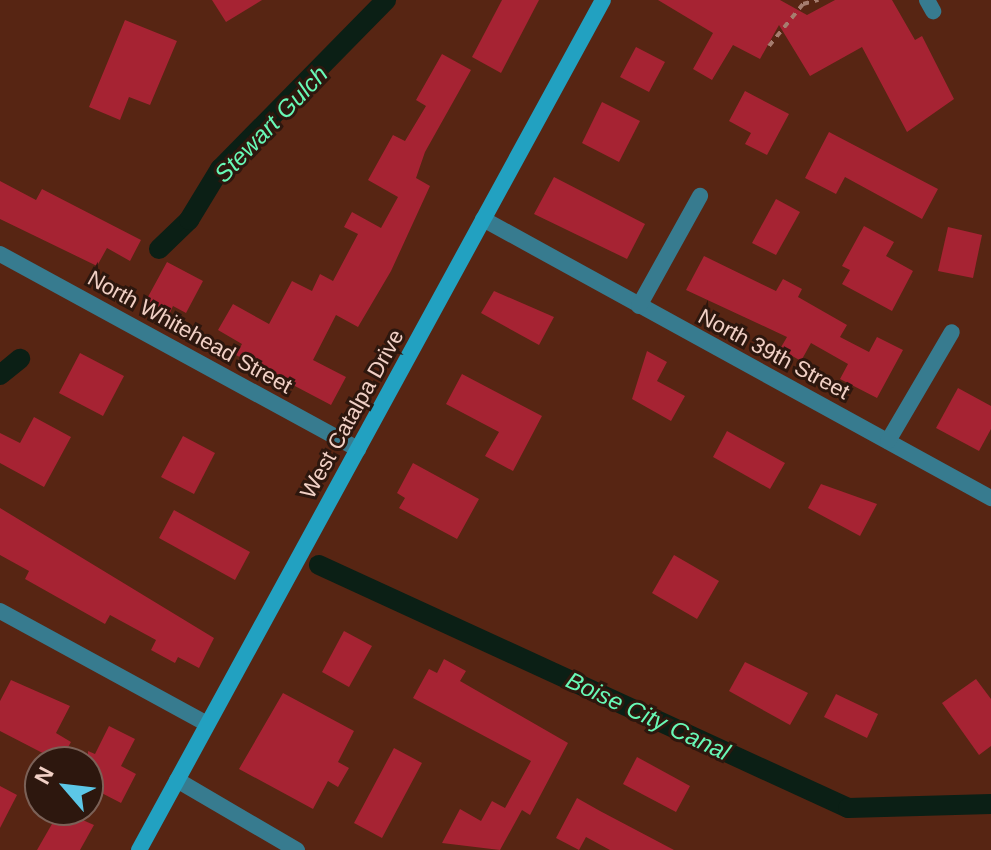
<!DOCTYPE html>
<style>
body{margin:0}
#map{position:relative;width:991px;height:850px;overflow:hidden;background:#572513;font-family:Arial,sans-serif}
div>[style]{position:absolute}
[style*='--x']{left:calc(var(--x)*1px);top:calc(var(--y)*1px);width:calc(var(--w)*1px);rotate:calc(var(--a)*1deg)}
.canal>*{height:20px;margin:-10px;padding:0 10px;transform-origin:10px;border-radius:10px;background:#0b1f15}
.building>*{inset:0;background:#a62333}
.path>*{height:4px;margin-top:-2px;transform-origin:0;background:repeating-linear-gradient(90deg,#a67d6f 0 6px,transparent 0 12px)}
.street>*{height:16px;margin:-8px;padding:0 8px;transform-origin:8px;border-radius:8px;background:#377b8f}
.secondary>*{height:16px;margin:-8px;padding:0 8px;transform-origin:8px;border-radius:8px;background:#22a1c1}
span{translate:-50% -50%;white-space:nowrap;text-align:center;line-height:1.15;-webkit-text-stroke:6px #2d170e;paint-order:stroke}
.street-label{font-size:22px;color:#f1d0c5}
.water-label{font-size:24px;color:#68f8b6;font-style:italic}
.north{position:absolute;left:24px;top:746px;width:80px;height:80px;box-sizing:border-box;background:#2d170e;border:2px solid #7b6157;border-radius:50%;rotate:298deg;font-size:22px;font-weight:700;line-height:32px;text-align:center;color:#f1d0c5}
.north::after{content:'';display:block;margin:auto;width:28px;height:36px;background:#5cc7e7;clip-path:polygon(50% 0,100% 100%,50% 72%,0 100%)}
</style>
<div id="map">
<div class="canal">
<i style="--x:159;--y:249;--w:42;--a:-44"></i>
<i style="--x:189;--y:220;--w:60;--a:-58.7"></i>
<i style="--x:220;--y:169;--w:237;--a:-45.5"></i>
<i style="--x:0;--y:375;--w:26;--a:-39"></i>
<i style="--x:319;--y:565;--w:582;--a:24.67"></i>
<i style="--x:848;--y:808;--w:143;--a:-1.6"></i>
</div>
<div class="building">
<i style="clip-path:polygon(212px 0,262px 0,226px 22px)"></i>
<i style="clip-path:polygon(502px 0,539px 0,501px 73px,472px 57px)"></i>
<i style="clip-path:polygon(658px 0,780px 0,807px 15px,835px 0,892px 0,915px 40px,922px 36px,954px 99px,907px 132px,862px 47px,810px 76px,779px 25px,760px 59px,733px 45px,712px 80px,693px 69px,713px 33px)"></i>
<i style="clip-path:polygon(125px 20px,177px 41px,150px 105px,129px 97px,120px 120px,89px 107px)"></i>
<i style="clip-path:polygon(636px 47px,665px 62px,649px 92px,620px 77px)"></i>
<i style="clip-path:polygon(442px 54px,471px 70px,425px 152px,416px 178px,430px 186px,391px 271px,358px 327px,336px 315px,313px 360px,346px 377px,331px 405px,236px 355px,242px 344px,218px 330px,233px 304px,269px 324px,292px 281px,312px 291px,320px 274px,333px 281px,358px 234px,344px 227px,352px 212px,381px 228px,398px 197px,368px 180px,393px 135px,405px 141px,426px 106px,416px 100px)"></i>
<i style="clip-path:polygon(745px 91px,789px 114px,767px 155px,745px 144px,751px 133px,729px 121px)"></i>
<i style="clip-path:polygon(602px 102px,640px 121px,619px 162px,582px 143px)"></i>
<i style="clip-path:polygon(829px 132px,938px 189px,922px 219px,845px 177px,836px 194px,805px 178px)"></i>
<i style="clip-path:polygon(554px 177px,645px 224px,627px 259px,534px 214px)"></i>
<i style="clip-path:polygon(0 181px,36px 200px,42px 189px,141px 240px,130px 261px,107px 248px,97px 266px,0 219px)"></i>
<i style="clip-path:polygon(776px 199px,800px 212px,776px 255px,752px 243px)"></i>
<i style="clip-path:polygon(864px 226px,894px 242px,886px 256px,913px 271px,892px 311px,842px 284px,850px 270px,842px 266px)"></i>
<i style="clip-path:polygon(948px 227px,982px 235px,973px 278px,938px 271px)"></i>
<i style="clip-path:polygon(704px 256px,776px 291px,783px 279px,802px 289px,798px 297px,847px 325px,840px 337px,869px 352px,877px 337px,903px 350px,877px 398px,840px 379px,848px 364px,811px 343px,801px 361px,780px 349px,787px 337px,686px 290px)"></i>
<i style="clip-path:polygon(167px 262px,203px 281px,186px 313px,173px 306px,167px 319px,143px 306px)"></i>
<i style="clip-path:polygon(494px 291px,554px 317px,539px 345px,481px 313px)"></i>
<i style="clip-path:polygon(647px 351px,667px 362px,657px 381px,685px 396px,671px 421px,632px 399px)"></i>
<i style="clip-path:polygon(80px 353px,124px 376px,103px 416px,59px 393px)"></i>
<i style="clip-path:polygon(462px 374px,542px 416px,513px 471px,485px 456px,499px 432px,446px 404px)"></i>
<i style="clip-path:polygon(958px 388px,991px 406px,991px 429px,979px 451px,936px 428px)"></i>
<i style="clip-path:polygon(34px 417px,71px 437px,44px 487px,0 463px,0 433px,20px 443px)"></i>
<i style="clip-path:polygon(727px 431px,785px 463px,770px 489px,713px 457px)"></i>
<i style="clip-path:polygon(183px 436px,215px 453px,194px 494px,161px 477px)"></i>
<i style="clip-path:polygon(413px 463px,479px 499px,457px 539px,399px 508px,405px 498px,397px 493px)"></i>
<i style="clip-path:polygon(821px 484px,877px 504px,860px 536px,808px 508px)"></i>
<i style="clip-path:polygon(0 508px,214px 638px,199px 668px,178px 657px,175px 663px,151px 650px,156px 640px,110px 615px,105px 624px,25px 579px,29px 571px,0 555px)"></i>
<i style="clip-path:polygon(174px 510px,250px 552px,235px 580px,159px 538px)"></i>
<i style="clip-path:polygon(674px 555px,719px 581px,697px 619px,652px 593px)"></i>
<i style="clip-path:polygon(344px 631px,372px 646px,349px 687px,322px 672px)"></i>
<i style="clip-path:polygon(444px 659px,466px 671px,460px 681px,568px 743px,530px 815px,522px 810px,500px 850px,442px 843px,460px 809px,481px 821px,492px 801px,505px 808px,531px 761px,413px 698px,429px 669px,437px 673px)"></i>
<i style="clip-path:polygon(745px 662px,808px 693px,790px 725px,729px 691px)"></i>
<i style="clip-path:polygon(976px 679px,991px 699px,991px 746px,979px 755px,942px 703px)"></i>
<i style="clip-path:polygon(11px 680px,70px 706px,56px 733px,71px 742px,60px 762px,0 731px,0 701px)"></i>
<i style="clip-path:polygon(283px 693px,354px 731px,338px 762px,349px 768px,338px 787px,328px 781px,313px 809px,239px 769px)"></i>
<i style="clip-path:polygon(836px 694px,878px 714px,867px 738px,824px 717px)"></i>
<i style="clip-path:polygon(109px 726px,135px 739px,121px 766px,136px 774px,121px 803px,88px 786px,88px 751px,95px 754px)"></i>
<i style="clip-path:polygon(394px 748px,422px 763px,382px 838px,354px 823px)"></i>
<i style="clip-path:polygon(637px 757px,690px 786px,676px 812px,623px 784px)"></i>
<i style="clip-path:polygon(0 786px,17px 795px,0 828px)"></i>
<i style="clip-path:polygon(577px 798px,600px 811px,674px 850px,610px 850px,586px 837px,579px 850px,556px 838px)"></i>
<i style="clip-path:polygon(60px 810px,94px 825px,80px 850px,37px 850px)"></i>
</div>
<div class="path">
<i style="--x:769;--y:46;--w:54;--a:-51"></i>
<i style="--x:803;--y:4;--w:16;--a:-15"></i>
</div>
<div class="street">
<i style="--x:927;--y:0;--w:13;--a:61"></i>
<i style="--x:483;--y:219;--w:580;--a:28.78"></i>
<i style="--x:0;--y:254;--w:408;--a:28.6"></i>
<i style="--x:639;--y:306;--w:126;--a:-61"></i>
<i style="--x:888;--y:441;--w:126;--a:-59.6"></i>
<i style="--x:0;--y:611;--w:236;--a:28.6"></i>
<i style="--x:177;--y:780;--w:139;--a:30.3"></i>
</div>
<div class="secondary">
<i style="--x:139;--y:850;--w:968;--a:-61.37"></i>
</div>
<div class="street-label">
<span style="left:190px;top:332px;rotate:29deg">North Whitehead Street</span>
<span style="left:774px;top:354px;rotate:28deg">North 39th Street</span>
<span style="left:352px;top:414px;rotate:-61deg">West Catalpa Drive</span>
</div>
<div class="water-label">
<span style="left:271px;top:124px;rotate:-46deg">Stewart Gulch</span>
<span style="left:648px;top:716px;rotate:25deg">Boise City Canal</span>
</div>
<div class="north">N</div>
</div>
